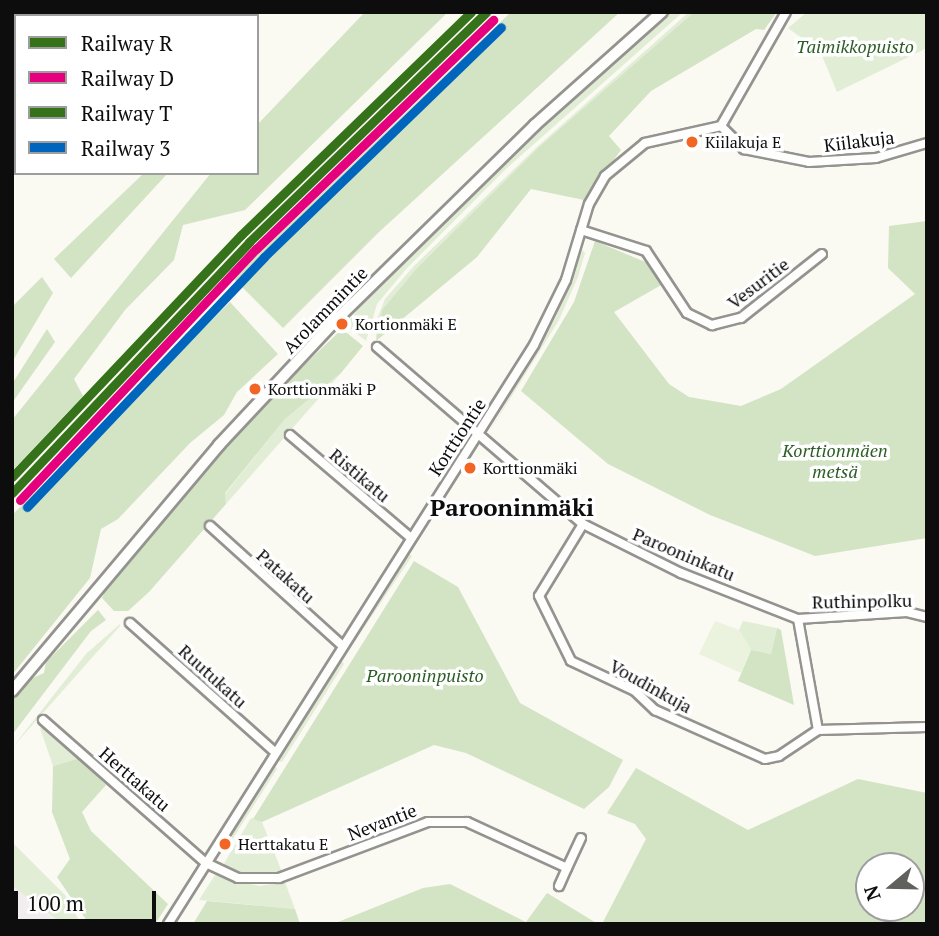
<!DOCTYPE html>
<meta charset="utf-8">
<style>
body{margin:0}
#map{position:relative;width:939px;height:936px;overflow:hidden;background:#faf9f2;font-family:"PT Serif",serif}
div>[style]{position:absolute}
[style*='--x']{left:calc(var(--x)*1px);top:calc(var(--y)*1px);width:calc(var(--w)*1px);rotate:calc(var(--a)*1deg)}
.industrial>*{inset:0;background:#f2edee}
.green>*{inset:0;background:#e2edd5}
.forest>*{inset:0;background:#d2e4c4}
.pitch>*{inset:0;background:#ebf2de}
.stream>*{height:2.5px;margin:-1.25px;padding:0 1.25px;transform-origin:1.25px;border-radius:1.25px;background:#cde0ef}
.roads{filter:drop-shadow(2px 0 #949390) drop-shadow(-2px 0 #949390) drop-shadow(0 2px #949390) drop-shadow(0 -2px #949390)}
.minor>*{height:8px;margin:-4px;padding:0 4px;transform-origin:4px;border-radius:4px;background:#fefefd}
.tertiary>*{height:10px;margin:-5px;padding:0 5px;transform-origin:5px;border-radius:5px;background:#fefefd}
.rail-1>*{height:9px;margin:-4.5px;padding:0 4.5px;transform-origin:4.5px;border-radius:4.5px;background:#357219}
.rail-2>*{height:9px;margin:-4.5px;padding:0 4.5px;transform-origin:4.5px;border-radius:4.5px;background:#e5007d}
.rail-3>*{height:9px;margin:-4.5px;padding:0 4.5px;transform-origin:4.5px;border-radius:4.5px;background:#357219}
.rail-4>*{height:9px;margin:-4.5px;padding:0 4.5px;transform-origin:4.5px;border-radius:4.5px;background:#0065bd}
.dots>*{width:19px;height:19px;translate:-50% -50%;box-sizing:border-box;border:4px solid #fff;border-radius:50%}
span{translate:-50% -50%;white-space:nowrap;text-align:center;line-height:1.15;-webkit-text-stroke:7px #fff;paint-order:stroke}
.bus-label{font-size:16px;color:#0d0d0d}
.left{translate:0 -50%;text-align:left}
.park-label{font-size:18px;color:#2c5d25;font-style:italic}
.street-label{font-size:18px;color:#0d0d0d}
.district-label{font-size:24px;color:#0d0d0d;font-weight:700}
.frame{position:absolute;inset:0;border:14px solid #0d0d0d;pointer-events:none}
.legend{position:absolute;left:14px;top:14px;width:245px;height:161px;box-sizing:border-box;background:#fff;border:2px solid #9e9e9e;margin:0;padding:9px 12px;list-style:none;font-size:21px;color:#0d0d0d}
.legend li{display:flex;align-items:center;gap:14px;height:35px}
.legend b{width:35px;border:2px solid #9e9e9e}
.north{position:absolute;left:855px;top:852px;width:70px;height:70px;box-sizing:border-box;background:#fff;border:2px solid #9e9e9e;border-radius:50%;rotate:251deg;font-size:19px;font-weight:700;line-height:28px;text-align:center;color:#0d0d0d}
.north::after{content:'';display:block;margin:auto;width:24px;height:32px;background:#60605d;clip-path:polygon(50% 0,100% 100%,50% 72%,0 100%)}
.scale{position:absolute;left:14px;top:891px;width:142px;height:32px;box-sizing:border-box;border:4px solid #0d0d0d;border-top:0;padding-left:9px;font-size:21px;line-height:24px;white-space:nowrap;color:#0d0d0d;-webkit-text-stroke:5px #fff;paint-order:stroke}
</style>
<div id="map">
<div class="industrial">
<i style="clip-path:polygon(12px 884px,45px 912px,62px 924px,12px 924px)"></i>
</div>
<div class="green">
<i style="clip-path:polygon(671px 12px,683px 12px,507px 168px,407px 268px,377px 304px,366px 341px,346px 325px,369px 295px,475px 190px)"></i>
<i style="clip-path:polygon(689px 12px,694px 12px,539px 147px,416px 269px,382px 310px,376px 341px,376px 322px,385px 299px,414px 266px,538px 146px)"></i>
<i style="clip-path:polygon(807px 12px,927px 12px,927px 48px,837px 92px,820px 51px,788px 28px)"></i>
<i style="clip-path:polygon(582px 250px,585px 253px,578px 277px,559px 320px,488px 434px,556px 317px)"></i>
<i style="clip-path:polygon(341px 373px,226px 504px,225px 494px,285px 419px)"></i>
<i style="clip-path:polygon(408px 553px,412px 556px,345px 656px,343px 655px)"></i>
<i style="clip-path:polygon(743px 621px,777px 628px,771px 654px,751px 650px,739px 630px)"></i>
<i style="clip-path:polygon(120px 624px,120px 626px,12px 748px,86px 654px)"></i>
<i style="clip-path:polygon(341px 660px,344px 664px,282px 762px,277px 760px)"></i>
<i style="clip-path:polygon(40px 728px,46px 729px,80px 758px,53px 766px)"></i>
<i style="clip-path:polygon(274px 765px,277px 769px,230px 843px,226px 841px)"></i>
<i style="clip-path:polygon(251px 818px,262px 822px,282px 872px,247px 875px,222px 867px)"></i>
<i style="clip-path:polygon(12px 842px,65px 895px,81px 924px,62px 924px,14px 887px)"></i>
<i style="clip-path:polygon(215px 875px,259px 886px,285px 882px,295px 909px,199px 900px)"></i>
</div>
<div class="forest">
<i style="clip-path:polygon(137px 12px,241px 12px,237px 16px)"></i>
<i style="clip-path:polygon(365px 12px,448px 12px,245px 210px,183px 225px,174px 260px,125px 310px,74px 379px,83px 396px,12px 471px,12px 420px,211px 173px,257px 173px,257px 125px)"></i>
<i style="clip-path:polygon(511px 12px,620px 12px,379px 232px,283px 328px,233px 278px)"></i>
<i style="clip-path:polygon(694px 12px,777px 12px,764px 30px,756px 29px,651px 91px,609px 136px,621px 150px,584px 200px,531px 189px,477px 257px,376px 341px,382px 310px,416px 269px,539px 147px)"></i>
<i style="clip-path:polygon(144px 173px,168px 173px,71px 278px,54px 259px)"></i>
<i style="clip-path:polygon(927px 221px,927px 538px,815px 556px,710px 515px,608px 464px,521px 391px,574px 302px,595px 241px,650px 264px,663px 284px,614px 312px,669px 384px,689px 397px,741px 406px,781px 389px,915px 294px,888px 268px,889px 226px)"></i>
<i style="clip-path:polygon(42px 277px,53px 293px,12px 362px,12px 307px)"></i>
<i style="clip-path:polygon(230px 302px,278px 354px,237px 392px,224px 415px,190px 443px,118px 519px,101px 529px,90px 578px,12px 675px,12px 515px)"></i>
<i style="clip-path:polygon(47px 329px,55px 342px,12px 403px,12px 384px)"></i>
<i style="clip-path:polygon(342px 329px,363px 346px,341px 373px,285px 419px,225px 493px,226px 504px,149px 592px,128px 611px,114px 611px,102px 598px,110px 580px,263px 404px)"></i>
<i style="clip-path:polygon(414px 561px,458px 587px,520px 703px,623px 760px,609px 787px,584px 809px,466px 753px,434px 745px,262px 822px,253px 819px)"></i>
<i style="clip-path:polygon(98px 610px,106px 620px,91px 631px,12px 735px,12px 700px,26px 681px,44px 673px,46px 662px)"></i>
<i style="clip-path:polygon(777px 628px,781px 630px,794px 705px,738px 681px,751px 650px,771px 654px)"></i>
<i style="clip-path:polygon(80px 758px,106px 785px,82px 812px,91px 831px,168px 904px,155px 924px,89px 924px,57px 877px,70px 859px,52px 812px,53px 766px)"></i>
<i style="clip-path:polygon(evenodd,636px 768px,748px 830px,858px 779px,927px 793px,927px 924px,602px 924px,646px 839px,635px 824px,607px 813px,636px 768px,869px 866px,911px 866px,911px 908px,869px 908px,869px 866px)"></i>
<i style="clip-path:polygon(450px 884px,526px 922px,547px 893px,598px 924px,333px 924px,423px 888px)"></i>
<i style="clip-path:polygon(207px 901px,295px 909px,300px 924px,193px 924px)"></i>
</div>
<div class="pitch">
<i style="clip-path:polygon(715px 621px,739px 630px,751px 650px,741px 673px,699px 654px)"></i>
</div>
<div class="stream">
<i style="--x:133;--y:12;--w:6;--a:45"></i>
<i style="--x:12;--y:80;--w:6;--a:-45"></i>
</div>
<div class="roads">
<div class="minor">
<i style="--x:40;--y:16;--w:4;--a:-63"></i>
<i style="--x:12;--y:52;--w:6;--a:-51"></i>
<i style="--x:721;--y:126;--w:33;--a:45"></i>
<i style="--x:744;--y:149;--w:66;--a:11.3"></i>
<i style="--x:809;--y:162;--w:67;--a:-3.4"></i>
<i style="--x:876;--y:158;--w:53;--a:-16.4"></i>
<i style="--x:581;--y:230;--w:68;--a:17.9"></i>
<i style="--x:646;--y:251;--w:74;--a:56.5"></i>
<i style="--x:687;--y:313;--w:28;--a:26"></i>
<i style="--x:712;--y:325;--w:30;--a:-14"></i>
<i style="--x:741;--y:318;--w:103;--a:-38.3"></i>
<i style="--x:377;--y:347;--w:272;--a:40.7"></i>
<i style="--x:583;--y:524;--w:110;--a:26.6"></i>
<i style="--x:681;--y:573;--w:126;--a:21.5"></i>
<i style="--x:798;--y:619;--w:113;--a:79.8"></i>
<i style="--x:290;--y:435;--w:159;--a:40.4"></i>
<i style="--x:583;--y:524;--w:84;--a:121.4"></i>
<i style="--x:539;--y:596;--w:72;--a:63.8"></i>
<i style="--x:571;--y:661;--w:71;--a:25.1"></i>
<i style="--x:635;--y:691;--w:28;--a:44"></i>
<i style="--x:655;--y:710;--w:120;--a:24"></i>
<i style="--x:765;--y:759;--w:14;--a:-12"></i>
<i style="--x:779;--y:756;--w:47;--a:-33.7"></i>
<i style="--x:818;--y:730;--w:109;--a:-1.6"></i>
<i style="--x:210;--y:526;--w:179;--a:42.1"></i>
<i style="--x:798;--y:619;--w:109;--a:-3.7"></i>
<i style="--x:907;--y:612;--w:21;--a:14"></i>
<i style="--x:130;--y:623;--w:195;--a:41.7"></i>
<i style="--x:43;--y:720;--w:217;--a:41.3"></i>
<i style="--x:206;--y:863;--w:35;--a:25"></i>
<i style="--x:238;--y:878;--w:41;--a:0"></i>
<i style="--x:279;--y:878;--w:159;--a:-20.6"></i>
<i style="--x:428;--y:822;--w:39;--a:0"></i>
<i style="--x:467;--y:822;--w:110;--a:24.7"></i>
<i style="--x:567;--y:868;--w:33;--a:-65"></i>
<i style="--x:559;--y:886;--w:20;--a:-66"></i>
<i style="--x:168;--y:924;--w:685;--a:-57.7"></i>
<i style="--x:534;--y:345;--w:72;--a:-63.8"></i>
<i style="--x:566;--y:280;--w:79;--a:-73.2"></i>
<i style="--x:589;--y:204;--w:32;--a:-60"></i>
<i style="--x:605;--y:176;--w:52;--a:-39.5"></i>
<i style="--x:645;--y:143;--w:78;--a:-12.6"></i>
<i style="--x:721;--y:126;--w:131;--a:-60.3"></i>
</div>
<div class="tertiary">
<i style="--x:12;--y:691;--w:322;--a:-49.9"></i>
<i style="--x:219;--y:445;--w:173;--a:-46.9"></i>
<i style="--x:337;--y:319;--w:277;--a:-44.4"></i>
<i style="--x:535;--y:125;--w:170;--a:-41.7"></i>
</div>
</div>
<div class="rail-1">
<i style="--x:12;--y:493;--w:345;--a:-46.6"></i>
<i style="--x:249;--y:242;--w:330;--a:-44.1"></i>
</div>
<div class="rail-2">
<i style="--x:20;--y:500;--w:345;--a:-46.8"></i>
<i style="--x:256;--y:249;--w:330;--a:-44"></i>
</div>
<div class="rail-3">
<i style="--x:12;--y:477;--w:333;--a:-46.6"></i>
<i style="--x:241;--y:235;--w:320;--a:-44.1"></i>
</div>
<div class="rail-4">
<i style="--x:27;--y:507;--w:344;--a:-46.5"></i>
<i style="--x:264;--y:257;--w:330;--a:-44.1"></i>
</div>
<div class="dots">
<i style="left:692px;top:142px;background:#f26522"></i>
<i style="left:342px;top:324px;background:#f26522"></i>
<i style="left:255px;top:389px;background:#f26522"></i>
<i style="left:470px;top:468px;background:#f26522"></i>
<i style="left:225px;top:844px;background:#f26522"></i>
</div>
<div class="bus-label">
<span class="left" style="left:705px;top:142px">Kiilakuja E</span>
<span class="left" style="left:355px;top:324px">Kortionmäki E</span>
<span class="left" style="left:268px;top:389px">Korttionmäki P</span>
<span class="left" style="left:483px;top:468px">Korttionmäki</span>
<span class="left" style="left:238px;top:844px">Herttakatu E</span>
</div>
<div class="park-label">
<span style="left:855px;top:46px">Taimikkopuisto</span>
<span style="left:835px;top:461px">Korttionmäen<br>metsä</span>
<span style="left:425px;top:675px">Parooninpuisto</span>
</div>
<div class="street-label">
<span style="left:859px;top:141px;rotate:-7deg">Kiilakuja</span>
<span style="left:758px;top:283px;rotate:-37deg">Vesuritie</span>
<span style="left:325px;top:310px;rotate:-46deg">Arolammintie</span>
<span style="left:457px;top:437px;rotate:-57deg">Korttiontie</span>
<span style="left:360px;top:475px;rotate:40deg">Ristikatu</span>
<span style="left:684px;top:554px;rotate:23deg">Parooninkatu</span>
<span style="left:286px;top:576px;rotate:42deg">Patakatu</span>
<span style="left:862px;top:601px;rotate:-1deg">Ruthinpolku</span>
<span style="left:213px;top:676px;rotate:42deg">Ruutukatu</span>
<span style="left:651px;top:686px;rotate:29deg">Voudinkuja</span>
<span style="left:135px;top:779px;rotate:41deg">Herttakatu</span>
<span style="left:382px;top:822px;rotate:-21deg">Nevantie</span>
</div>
<div class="district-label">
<span style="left:512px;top:508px">Parooninmäki</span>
</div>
<div class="frame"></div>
<ul class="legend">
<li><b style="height:9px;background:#357219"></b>Railway R</li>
<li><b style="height:9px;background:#e5007d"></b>Railway D</li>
<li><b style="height:9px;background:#357219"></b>Railway T</li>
<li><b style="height:9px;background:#0065bd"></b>Railway 3</li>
</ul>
<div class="north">N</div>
<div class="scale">100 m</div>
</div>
